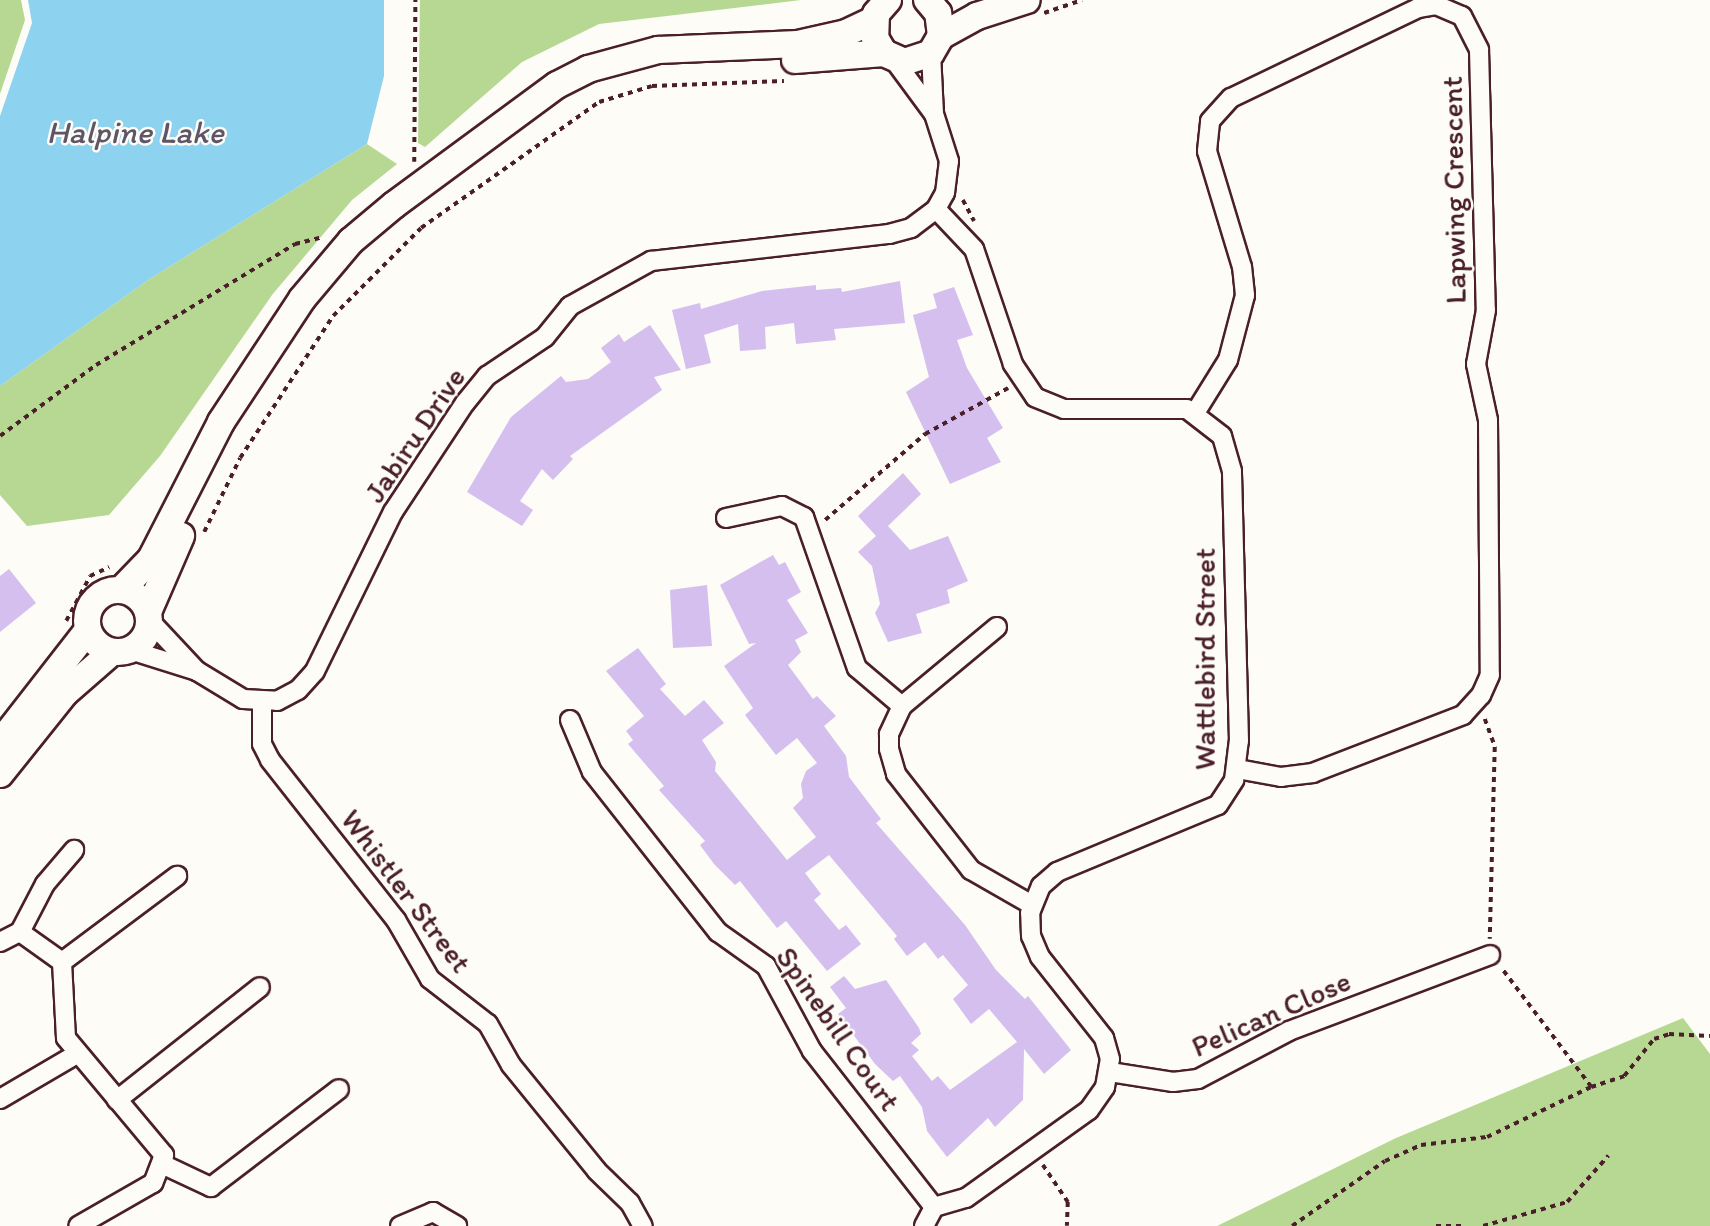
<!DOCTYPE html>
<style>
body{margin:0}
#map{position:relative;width:1710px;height:1226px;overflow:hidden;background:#fdfcf7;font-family:Itim,sans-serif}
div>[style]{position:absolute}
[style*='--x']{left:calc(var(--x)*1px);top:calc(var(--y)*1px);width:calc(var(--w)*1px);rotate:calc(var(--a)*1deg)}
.green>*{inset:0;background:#b6d892}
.water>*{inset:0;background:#8dd2ef}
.building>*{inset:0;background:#d4bfef}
.path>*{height:3.5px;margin-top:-1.75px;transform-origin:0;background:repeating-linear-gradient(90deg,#4a1f2b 0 5px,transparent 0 10px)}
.roads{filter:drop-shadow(2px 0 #4a1f2b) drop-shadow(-2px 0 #4a1f2b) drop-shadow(0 2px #4a1f2b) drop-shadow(0 -2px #4a1f2b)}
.street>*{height:18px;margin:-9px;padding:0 9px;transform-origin:9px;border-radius:9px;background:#fdfcf7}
.secondary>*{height:26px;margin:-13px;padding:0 13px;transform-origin:13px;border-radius:13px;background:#fdfcf7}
.secondary>.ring{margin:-13px;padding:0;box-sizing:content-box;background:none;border:26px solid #fdfcf7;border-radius:50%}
span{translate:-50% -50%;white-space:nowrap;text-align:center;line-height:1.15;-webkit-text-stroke:5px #fdfcf7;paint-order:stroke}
.street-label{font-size:30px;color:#4a1f2b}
.water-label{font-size:32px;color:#5e5566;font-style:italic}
</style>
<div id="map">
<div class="green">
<i style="clip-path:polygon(0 0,21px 0,25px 20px,0 94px)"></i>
<i style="clip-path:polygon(420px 0,801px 0,599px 24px,522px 62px,425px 147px,418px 143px)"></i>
<i style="clip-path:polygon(367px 144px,397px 164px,352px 200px,272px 295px,160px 456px,109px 515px,27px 526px,0 495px,0 386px,148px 280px)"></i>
<i style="clip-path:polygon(1683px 1018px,1710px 1054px,1710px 1226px,1217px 1226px,1396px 1138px)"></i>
</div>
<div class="water">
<i style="clip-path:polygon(28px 0,384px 0,384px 76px,367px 144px,148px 280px,0 386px,0 116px,32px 23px)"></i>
</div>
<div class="building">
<i style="clip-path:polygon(900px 281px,905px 323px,834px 329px,836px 340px,796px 344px,794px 323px,765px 327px,766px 349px,740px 351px,738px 324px,704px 335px,711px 363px,686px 369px,672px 310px,700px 303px,701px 309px,762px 291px,816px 285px,816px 290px,841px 288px,842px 292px)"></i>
<i style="clip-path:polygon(954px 287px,973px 335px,957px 340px,967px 368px,1003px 428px,987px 438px,1001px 462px,950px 484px,906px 392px,929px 377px,913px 315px,937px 308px,933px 294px)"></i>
<i style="clip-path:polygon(650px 325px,681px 370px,654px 377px,662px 390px,570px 456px,573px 459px,553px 480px,542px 469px,520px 501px,533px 510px,522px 526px,467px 492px,511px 417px,561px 376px,566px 382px,588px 379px,611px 362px,601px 348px,619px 334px,624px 342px)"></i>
<i style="clip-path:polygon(903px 473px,921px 494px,888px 526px,910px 550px,948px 536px,968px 581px,947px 590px,950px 603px,916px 614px,922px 633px,888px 642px,875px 613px,880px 604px,872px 566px,858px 552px,876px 536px,858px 516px)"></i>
<i style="clip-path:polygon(773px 555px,779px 565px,785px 562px,801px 592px,787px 600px,808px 633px,795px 640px,801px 652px,788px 665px,813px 699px,817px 696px,836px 716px,824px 726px,846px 756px,849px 777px,881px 819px,876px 823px,965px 925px,996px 970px,1025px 999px,1028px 996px,1071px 1050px,1044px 1074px,1024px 1049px,1023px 1100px,995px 1127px,988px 1118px,947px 1157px,927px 1131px,922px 1107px,900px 1076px,893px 1081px,875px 1064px,838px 1014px,846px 1008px,830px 987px,844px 976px,855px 989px,886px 980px,919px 1028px,921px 1034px,911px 1043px,919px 1050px,912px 1056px,932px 1081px,938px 1076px,950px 1090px,1017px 1042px,989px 1009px,971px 1024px,953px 999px,968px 985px,943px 955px,938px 959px,925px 942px,907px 956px,894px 939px,897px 936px,829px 855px,805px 873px,821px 894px,814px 900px,839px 930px,846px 925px,861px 944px,827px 971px,786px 921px,777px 928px,740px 881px,735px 885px,714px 864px,700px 845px,705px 841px,659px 790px,664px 786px,628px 744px,633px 740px,626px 731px,644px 716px,606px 671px,638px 648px,666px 684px,660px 689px,685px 716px,704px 700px,724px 723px,702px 740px,716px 762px,715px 771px,787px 860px,816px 837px,793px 808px,803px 798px,801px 784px,806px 771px,817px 763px,797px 738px,776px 755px,745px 715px,753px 708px,724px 666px,756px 643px,749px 644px,720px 585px)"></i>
<i style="clip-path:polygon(9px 569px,36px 603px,0 632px,0 576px)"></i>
<i style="clip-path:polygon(707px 585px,712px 646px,673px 648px,670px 590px)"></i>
</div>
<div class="path">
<i style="--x:1044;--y:13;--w:40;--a:-18.9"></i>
<i style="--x:414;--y:162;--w:162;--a:-89.6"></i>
<i style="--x:963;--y:200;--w:24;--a:62"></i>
<i style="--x:0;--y:436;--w:119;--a:-36.5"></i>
<i style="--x:96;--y:365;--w:233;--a:-31.3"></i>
<i style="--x:295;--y:244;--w:29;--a:-14"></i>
<i style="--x:825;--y:520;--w:132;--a:-40.7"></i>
<i style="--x:925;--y:434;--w:95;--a:-29"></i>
<i style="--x:204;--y:532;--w:82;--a:-64.1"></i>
<i style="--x:240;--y:458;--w:170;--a:-56.8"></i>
<i style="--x:333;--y:316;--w:124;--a:-45"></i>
<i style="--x:421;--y:228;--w:218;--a:-35.3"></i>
<i style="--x:599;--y:102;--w:55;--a:-16.8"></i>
<i style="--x:652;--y:86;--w:132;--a:-2.2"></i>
<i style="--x:66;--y:621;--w:51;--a:-61.9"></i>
<i style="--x:90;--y:576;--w:21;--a:-25"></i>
<i style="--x:1485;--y:719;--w:30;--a:70"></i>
<i style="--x:1495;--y:747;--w:192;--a:91.5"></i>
<i style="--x:1591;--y:1087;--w:35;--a:-18"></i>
<i style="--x:1624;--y:1076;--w:48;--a:-51"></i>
<i style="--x:1654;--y:1039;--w:16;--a:-18"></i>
<i style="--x:1669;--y:1034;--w:41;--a:2.8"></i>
<i style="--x:1043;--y:1165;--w:45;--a:56"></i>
<i style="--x:1068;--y:1202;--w:24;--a:92"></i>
<i style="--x:1292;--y:1226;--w:113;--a:-35"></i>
<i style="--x:1385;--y:1161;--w:39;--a:-24"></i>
<i style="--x:1421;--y:1145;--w:66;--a:-6.9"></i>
<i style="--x:1487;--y:1137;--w:115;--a:-25.7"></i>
<i style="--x:1591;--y:1087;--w:149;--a:-127.1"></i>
<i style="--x:1436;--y:1226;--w:25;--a:0"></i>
<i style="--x:1483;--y:1226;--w:87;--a:-15.9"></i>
<i style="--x:1567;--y:1202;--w:62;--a:-48.3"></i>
</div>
<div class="roads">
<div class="street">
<i style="--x:894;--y:60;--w:67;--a:53.5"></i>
<i style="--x:1195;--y:413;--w:62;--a:-58.1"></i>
<i style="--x:1228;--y:360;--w:67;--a:-75.3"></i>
<i style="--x:1245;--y:295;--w:28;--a:-96"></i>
<i style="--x:1242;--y:267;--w:121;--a:-106.8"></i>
<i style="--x:1207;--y:151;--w:30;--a:-84"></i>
<i style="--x:1210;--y:121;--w:31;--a:-48"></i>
<i style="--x:1231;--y:98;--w:208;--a:-25.7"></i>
<i style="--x:1418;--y:8;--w:18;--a:-9"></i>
<i style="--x:1436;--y:5;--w:28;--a:23"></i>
<i style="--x:1462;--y:16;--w:38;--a:63"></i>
<i style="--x:1479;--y:50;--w:260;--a:88.5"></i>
<i style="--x:1486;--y:310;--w:55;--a:100.5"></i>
<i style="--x:1476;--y:364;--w:57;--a:77.9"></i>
<i style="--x:1488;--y:420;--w:255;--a:89.6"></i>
<i style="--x:1490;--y:675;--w:22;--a:114"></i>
<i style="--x:1481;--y:695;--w:27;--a:132"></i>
<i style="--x:1463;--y:715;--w:161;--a:158.9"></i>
<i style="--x:1313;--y:773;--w:32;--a:173"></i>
<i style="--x:1281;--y:777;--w:45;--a:-169.7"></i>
<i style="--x:726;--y:518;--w:57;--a:-12.1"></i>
<i style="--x:782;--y:506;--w:25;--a:27"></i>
<i style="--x:804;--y:517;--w:160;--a:70.7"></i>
<i style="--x:857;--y:668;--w:59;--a:40.2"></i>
<i style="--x:150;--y:621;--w:69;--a:46.8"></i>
<i style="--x:197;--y:671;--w:54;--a:31.3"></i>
<i style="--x:243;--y:699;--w:34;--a:3"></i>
<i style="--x:277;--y:701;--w:24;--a:-28"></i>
<i style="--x:298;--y:690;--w:25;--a:-48"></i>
<i style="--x:315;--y:671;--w:177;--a:-63.9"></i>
<i style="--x:393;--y:512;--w:131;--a:-56.6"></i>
<i style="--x:465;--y:403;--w:35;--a:-51"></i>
<i style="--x:487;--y:376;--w:70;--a:-33.9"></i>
<i style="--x:545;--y:337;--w:40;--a:-51"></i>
<i style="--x:570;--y:306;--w:93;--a:-29.1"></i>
<i style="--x:651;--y:261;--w:240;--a:-6.5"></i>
<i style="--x:889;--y:234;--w:23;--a:-15"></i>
<i style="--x:911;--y:228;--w:31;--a:-37"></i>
<i style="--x:936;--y:209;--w:18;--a:-61"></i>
<i style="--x:945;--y:193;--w:32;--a:-83"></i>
<i style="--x:949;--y:161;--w:49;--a:-107.7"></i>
<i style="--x:934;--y:114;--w:61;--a:-92.8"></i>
<i style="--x:997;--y:627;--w:124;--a:140.3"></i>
<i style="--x:902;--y:706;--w:31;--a:115"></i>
<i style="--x:889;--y:734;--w:15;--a:90"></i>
<i style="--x:889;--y:749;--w:26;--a:74"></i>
<i style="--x:896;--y:774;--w:122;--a:52"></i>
<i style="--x:971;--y:870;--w:70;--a:29.8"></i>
<i style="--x:130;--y:650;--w:70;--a:17.4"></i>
<i style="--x:262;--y:703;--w:41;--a:90"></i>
<i style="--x:262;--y:744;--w:18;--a:63"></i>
<i style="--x:270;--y:760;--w:204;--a:51.8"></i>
<i style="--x:396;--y:920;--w:68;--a:60"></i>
<i style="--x:430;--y:979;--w:73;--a:37.8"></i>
<i style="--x:488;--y:1024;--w:47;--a:60.7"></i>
<i style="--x:511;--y:1065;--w:136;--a:50.9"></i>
<i style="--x:597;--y:1171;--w:46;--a:44.1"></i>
<i style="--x:630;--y:1203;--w:26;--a:61"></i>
<i style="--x:570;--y:720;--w:56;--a:67.1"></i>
<i style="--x:592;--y:772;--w:204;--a:51.8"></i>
<i style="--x:718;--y:932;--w:59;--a:35.3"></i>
<i style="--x:766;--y:966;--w:97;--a:61.6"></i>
<i style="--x:812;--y:1051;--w:198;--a:52"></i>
<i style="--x:20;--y:932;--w:54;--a:-62.5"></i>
<i style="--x:45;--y:884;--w:45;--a:-49.5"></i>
<i style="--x:0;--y:942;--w:22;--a:-27"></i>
<i style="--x:20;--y:932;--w:52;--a:35.5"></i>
<i style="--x:62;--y:962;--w:76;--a:87"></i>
<i style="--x:66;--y:1038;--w:153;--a:50.1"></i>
<i style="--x:164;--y:1155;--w:30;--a:111"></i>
<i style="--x:153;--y:1183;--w:86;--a:150.2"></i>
<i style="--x:62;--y:962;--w:144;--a:-36.8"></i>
<i style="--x:1110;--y:1072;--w:64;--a:9"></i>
<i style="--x:1173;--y:1082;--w:25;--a:-7"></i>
<i style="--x:1198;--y:1079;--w:103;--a:-27.8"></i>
<i style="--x:1289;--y:1031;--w:215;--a:-20.7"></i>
<i style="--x:0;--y:1099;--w:89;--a:-30.3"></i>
<i style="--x:117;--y:1100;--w:182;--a:-38.3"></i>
<i style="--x:164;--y:1165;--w:52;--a:25.1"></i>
<i style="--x:211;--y:1187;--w:161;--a:-37.4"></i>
<i style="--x:400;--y:1226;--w:36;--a:-23"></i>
<i style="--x:433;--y:1212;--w:28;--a:30"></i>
<i style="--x:924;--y:1226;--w:21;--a:-62"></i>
<i style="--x:934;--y:1207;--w:33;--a:-16"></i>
<i style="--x:966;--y:1198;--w:151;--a:-35.6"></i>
<i style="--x:1089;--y:1110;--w:28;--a:-55"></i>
<i style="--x:1105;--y:1087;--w:28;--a:-80"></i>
<i style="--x:1110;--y:1059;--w:22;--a:-106"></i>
<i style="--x:1104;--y:1038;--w:103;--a:-128.3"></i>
<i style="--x:1040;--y:957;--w:23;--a:-113"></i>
<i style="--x:1031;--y:936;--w:23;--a:-92"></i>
<i style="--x:1030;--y:913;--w:29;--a:-68"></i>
<i style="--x:1041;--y:886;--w:21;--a:-41"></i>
<i style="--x:1057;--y:872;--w:174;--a:-22.6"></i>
<i style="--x:1218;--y:805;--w:30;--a:-57"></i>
<i style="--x:1234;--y:780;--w:39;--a:-83"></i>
<i style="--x:1239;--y:741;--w:270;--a:-91.5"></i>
<i style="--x:1232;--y:471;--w:36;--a:-106"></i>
<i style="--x:1222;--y:436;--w:44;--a:-142.4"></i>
<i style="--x:1187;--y:409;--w:123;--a:180"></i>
<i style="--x:1064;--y:409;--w:31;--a:-158"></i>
<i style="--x:1035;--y:397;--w:40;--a:-124"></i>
<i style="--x:1013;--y:364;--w:121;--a:-108.7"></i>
<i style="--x:974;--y:249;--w:55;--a:-133.5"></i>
</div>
<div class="secondary">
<i style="--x:888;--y:0;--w:18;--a:131"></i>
<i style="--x:876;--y:14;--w:24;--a:92"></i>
<i style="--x:875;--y:38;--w:17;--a:59"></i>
<i style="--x:884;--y:53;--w:22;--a:24"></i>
<i style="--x:904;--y:62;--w:28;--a:-18"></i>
<i style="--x:931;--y:53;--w:20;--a:-60"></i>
<i style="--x:941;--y:36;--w:23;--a:-97"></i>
<i style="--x:938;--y:13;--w:17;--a:-130"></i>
<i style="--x:941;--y:36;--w:41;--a:-29.1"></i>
<i style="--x:977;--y:16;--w:52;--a:-17.7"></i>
<i style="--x:795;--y:60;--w:89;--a:-4.5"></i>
<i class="ring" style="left:87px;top:590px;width:36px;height:36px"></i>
<i style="--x:121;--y:590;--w:43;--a:-45.9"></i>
<i style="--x:151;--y:559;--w:154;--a:-62.9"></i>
<i style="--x:221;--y:422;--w:147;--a:-56.6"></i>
<i style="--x:302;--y:299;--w:76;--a:-49.8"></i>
<i style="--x:351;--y:241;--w:56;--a:-39.9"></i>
<i style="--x:394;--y:205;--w:202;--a:-36.4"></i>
<i style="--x:557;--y:85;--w:35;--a:-27"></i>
<i style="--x:588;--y:69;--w:73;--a:-15.2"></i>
<i style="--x:658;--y:50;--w:140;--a:-2.5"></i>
<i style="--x:798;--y:44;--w:49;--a:-12.9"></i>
<i style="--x:846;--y:33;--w:31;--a:-25"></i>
<i style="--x:148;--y:612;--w:83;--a:-66.5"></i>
<i style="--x:0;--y:743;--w:143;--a:-52.1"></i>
<i style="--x:0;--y:774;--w:104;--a:-51.3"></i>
<i style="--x:65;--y:693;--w:62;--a:-41.1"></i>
</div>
</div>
<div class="street-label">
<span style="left:1454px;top:190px;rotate:-91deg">Lapwing Crescent</span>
<span style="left:415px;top:435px;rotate:-56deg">Jabiru Drive</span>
<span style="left:1205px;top:659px;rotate:-90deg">Wattlebird Street</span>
<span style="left:406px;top:891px;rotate:53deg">Whistler Street</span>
<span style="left:1271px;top:1014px;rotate:-24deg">Pelican Close</span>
<span style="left:838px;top:1029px;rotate:55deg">Spinebill Court</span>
</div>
<div class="water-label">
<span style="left:135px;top:132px">Halpine Lake</span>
</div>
</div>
